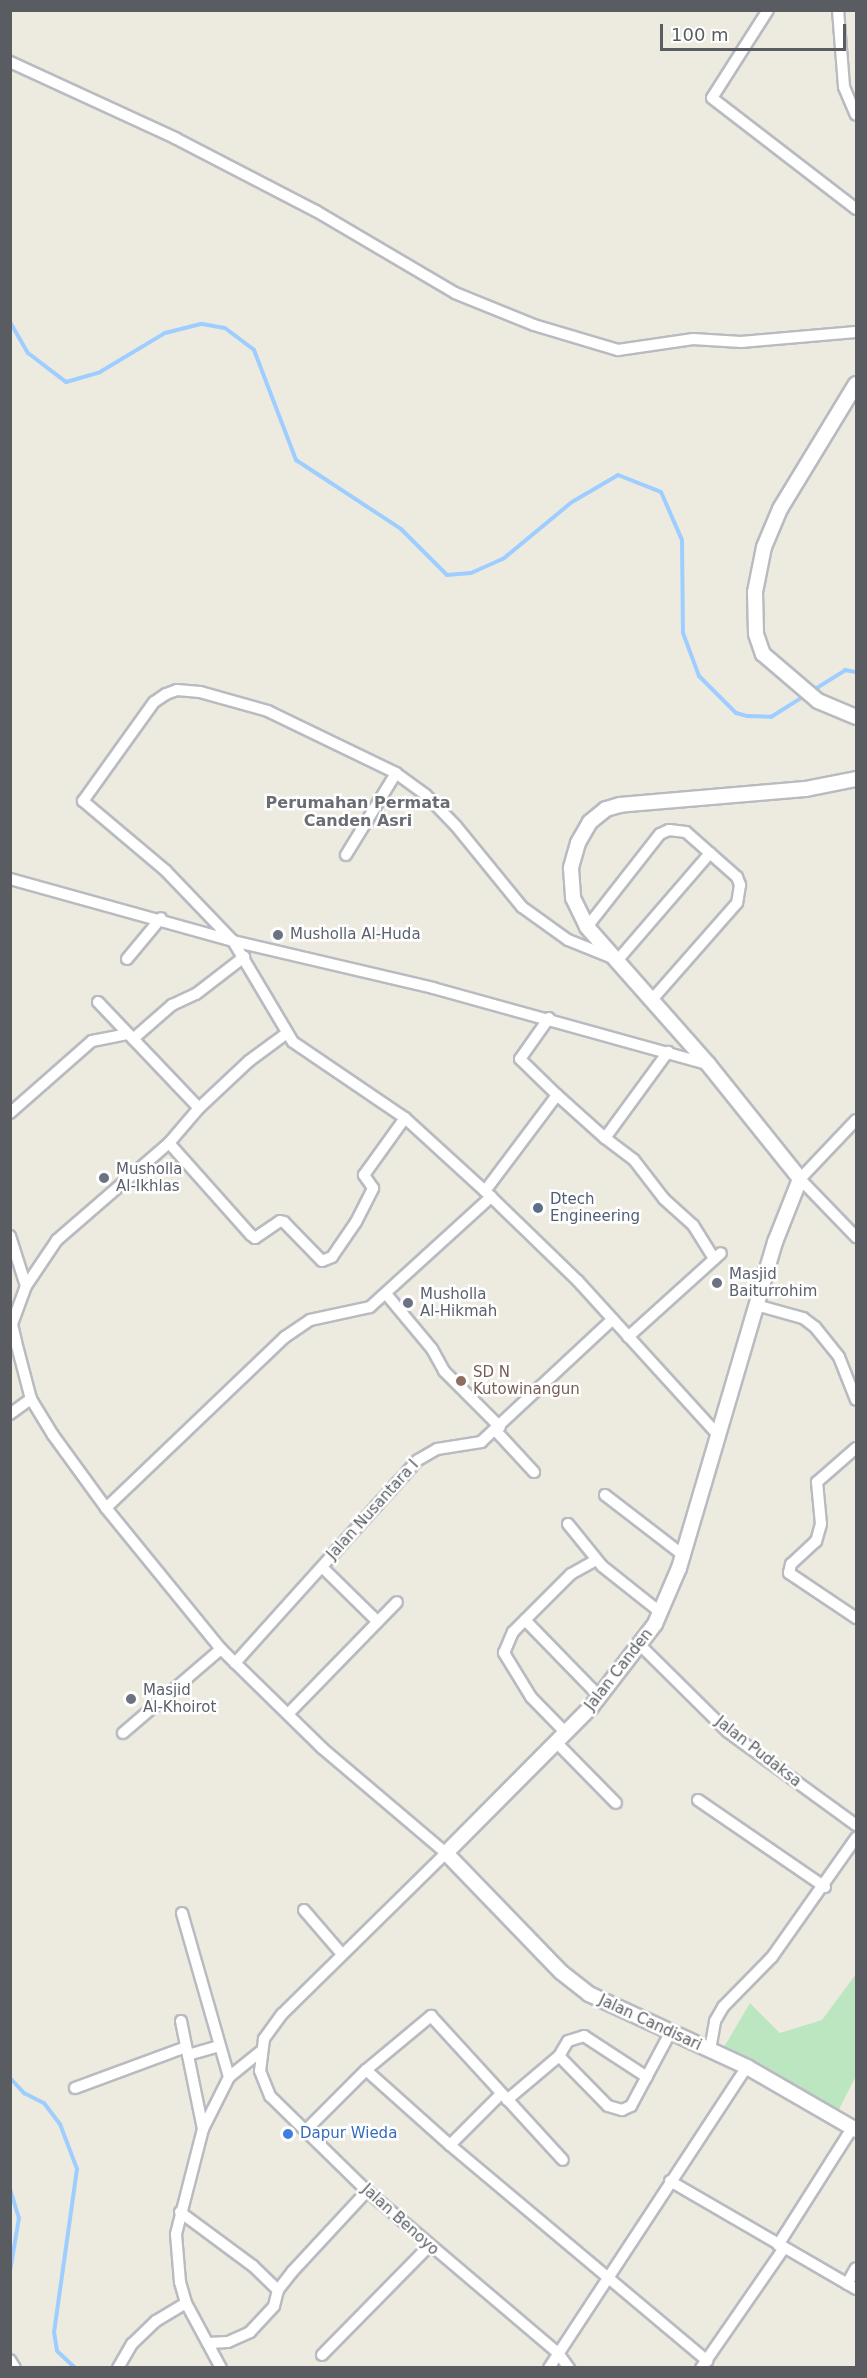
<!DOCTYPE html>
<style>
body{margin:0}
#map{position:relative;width:867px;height:2378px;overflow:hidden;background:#edebe0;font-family:"DejaVu Sans",sans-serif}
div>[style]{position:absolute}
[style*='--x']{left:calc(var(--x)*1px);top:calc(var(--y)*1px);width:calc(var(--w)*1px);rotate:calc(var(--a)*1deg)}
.green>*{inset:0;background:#bce6bf}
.stream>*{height:4px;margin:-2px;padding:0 2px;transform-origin:2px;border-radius:2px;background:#9eceff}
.roads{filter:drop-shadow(2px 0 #b8bbc0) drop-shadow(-2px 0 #b8bbc0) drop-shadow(0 2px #b8bbc0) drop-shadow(0 -2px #b8bbc0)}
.minor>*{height:10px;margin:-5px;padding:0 5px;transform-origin:5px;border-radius:5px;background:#fff}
.tertiary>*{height:14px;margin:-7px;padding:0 7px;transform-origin:7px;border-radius:7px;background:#fff}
.dots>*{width:16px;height:16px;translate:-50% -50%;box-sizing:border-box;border:3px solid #fff;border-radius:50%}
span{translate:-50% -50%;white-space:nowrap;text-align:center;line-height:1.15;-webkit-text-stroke:5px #fff;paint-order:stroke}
.worship-label{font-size:15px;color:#5b616d}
.left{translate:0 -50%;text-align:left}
.service-label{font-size:15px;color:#4e5e75}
.education-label{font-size:15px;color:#785e54}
.street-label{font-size:15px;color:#595d62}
.shop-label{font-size:15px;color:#366cbe}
.neighbourhood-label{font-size:16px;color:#6a6e74;font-weight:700}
.frame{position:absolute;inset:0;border:12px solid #595d62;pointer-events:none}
.scale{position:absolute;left:660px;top:24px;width:186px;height:27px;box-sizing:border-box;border:3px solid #595d62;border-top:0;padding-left:8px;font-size:18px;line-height:21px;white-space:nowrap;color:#595d62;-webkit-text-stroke:4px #fff;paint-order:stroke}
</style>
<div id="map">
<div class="green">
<i style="clip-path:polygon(856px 1974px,856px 2076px,837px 2113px,724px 2047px,750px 2003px,780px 2033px,822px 2020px)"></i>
</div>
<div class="stream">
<i style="--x:10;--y:322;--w:36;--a:60"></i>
<i style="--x:28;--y:353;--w:48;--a:37.3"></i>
<i style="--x:66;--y:382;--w:35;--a:-16"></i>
<i style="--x:100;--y:372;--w:76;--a:-31"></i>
<i style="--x:165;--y:333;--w:38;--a:-14"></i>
<i style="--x:202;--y:324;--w:23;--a:10"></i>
<i style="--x:225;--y:328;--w:36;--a:37"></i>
<i style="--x:254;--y:350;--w:118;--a:69.1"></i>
<i style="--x:296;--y:460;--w:126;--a:33.3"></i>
<i style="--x:401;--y:529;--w:65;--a:45"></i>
<i style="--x:447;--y:575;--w:24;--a:-5"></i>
<i style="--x:471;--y:573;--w:35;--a:-24"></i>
<i style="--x:503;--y:559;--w:89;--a:-39.6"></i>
<i style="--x:572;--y:502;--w:53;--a:-30.4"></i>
<i style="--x:618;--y:475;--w:46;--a:21.6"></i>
<i style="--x:661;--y:492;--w:52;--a:66.4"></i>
<i style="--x:682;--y:540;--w:93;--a:89.4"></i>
<i style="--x:683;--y:633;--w:46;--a:69.6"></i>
<i style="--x:699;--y:676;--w:52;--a:45"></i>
<i style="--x:736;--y:713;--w:11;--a:15"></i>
<i style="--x:747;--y:716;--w:24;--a:2"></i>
<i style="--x:771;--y:717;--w:41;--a:-32.2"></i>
<i style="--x:812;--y:691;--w:39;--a:-32"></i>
<i style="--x:845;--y:670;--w:11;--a:10"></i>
<i style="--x:10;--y:2078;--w:21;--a:47"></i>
<i style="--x:24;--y:2093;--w:22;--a:27"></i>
<i style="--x:44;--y:2103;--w:26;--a:53"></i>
<i style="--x:60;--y:2124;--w:48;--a:69.3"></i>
<i style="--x:77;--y:2169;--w:165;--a:98"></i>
<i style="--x:54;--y:2332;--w:19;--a:81"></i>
<i style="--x:57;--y:2351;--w:25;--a:43"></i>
<i style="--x:10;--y:2189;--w:30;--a:73"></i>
<i style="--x:19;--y:2218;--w:54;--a:99.6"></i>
</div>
<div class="roads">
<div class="minor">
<i style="--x:768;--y:10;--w:104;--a:122.5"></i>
<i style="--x:712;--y:98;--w:182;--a:37.6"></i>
<i style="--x:838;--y:10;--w:77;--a:85.5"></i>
<i style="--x:844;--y:87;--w:30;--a:67"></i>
<i style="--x:10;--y:62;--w:182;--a:24.7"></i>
<i style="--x:175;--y:138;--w:159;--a:27.4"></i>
<i style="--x:316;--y:211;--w:161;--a:30.5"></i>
<i style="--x:455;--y:293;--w:85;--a:22.1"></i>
<i style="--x:534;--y:325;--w:88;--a:16.6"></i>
<i style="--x:618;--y:350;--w:76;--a:-8.3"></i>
<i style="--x:693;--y:339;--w:48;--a:3.6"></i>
<i style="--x:741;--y:342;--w:115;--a:-5"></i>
<i style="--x:346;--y:855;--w:96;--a:-58.6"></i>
<i style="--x:10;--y:879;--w:231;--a:15.5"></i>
<i style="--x:233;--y:941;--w:205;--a:13.2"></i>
<i style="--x:433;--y:988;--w:284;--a:15.5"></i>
<i style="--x:587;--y:927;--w:118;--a:-51.9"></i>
<i style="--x:660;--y:834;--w:10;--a:-24"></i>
<i style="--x:669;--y:830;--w:17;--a:7"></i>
<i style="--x:686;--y:832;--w:68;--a:41.4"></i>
<i style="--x:737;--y:877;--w:9;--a:69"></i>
<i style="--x:740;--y:885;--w:18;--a:99"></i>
<i style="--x:737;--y:903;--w:130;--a:131.3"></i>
<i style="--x:613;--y:958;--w:48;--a:-158.2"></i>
<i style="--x:568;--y:940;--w:57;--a:-144.3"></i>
<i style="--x:522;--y:907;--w:104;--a:-129.2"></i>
<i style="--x:456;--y:826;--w:43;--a:-134.1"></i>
<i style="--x:426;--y:795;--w:37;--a:-144"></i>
<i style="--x:396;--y:773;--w:142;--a:-154.2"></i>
<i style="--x:268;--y:711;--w:71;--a:-164.4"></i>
<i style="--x:200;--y:692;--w:23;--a:-175"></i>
<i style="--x:177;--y:690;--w:12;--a:160"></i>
<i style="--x:166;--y:694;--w:14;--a:146"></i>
<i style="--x:154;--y:702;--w:122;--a:125.6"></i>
<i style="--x:83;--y:801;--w:107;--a:40.1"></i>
<i style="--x:165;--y:870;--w:98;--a:46.2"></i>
<i style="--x:233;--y:941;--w:117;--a:59.3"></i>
<i style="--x:293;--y:1042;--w:135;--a:34.2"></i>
<i style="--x:405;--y:1118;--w:108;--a:42.4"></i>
<i style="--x:485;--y:1191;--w:129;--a:44.1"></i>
<i style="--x:578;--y:1281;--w:208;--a:47.7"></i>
<i style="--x:127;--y:959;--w:53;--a:-50.3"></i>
<i style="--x:616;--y:962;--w:144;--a:-49.2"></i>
<i style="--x:98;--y:1002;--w:146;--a:46.4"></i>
<i style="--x:549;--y:1018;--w:50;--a:125.3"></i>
<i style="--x:520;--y:1059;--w:52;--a:44.2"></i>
<i style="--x:287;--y:1033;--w:47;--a:143.6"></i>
<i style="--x:249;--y:1061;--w:69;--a:136.8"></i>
<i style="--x:199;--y:1108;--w:46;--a:130.6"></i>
<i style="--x:169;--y:1143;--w:148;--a:139.1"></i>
<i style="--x:57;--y:1240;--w:55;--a:124"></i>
<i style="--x:26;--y:1286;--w:40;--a:110.2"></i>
<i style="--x:12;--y:1324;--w:18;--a:77"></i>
<i style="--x:16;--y:1342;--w:59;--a:75.3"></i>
<i style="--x:31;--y:1399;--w:42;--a:58.6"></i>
<i style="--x:53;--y:1435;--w:90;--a:54"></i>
<i style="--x:106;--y:1508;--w:182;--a:50.8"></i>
<i style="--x:221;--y:1649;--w:141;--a:44.4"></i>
<i style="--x:322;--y:1748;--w:162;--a:40.3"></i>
<i style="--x:446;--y:1853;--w:230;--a:135.5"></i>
<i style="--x:282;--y:2014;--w:31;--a:126"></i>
<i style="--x:264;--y:2039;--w:32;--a:97"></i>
<i style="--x:260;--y:2071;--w:27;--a:68"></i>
<i style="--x:270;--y:2096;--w:136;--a:44.4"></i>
<i style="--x:367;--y:2191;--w:250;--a:40.3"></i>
<i style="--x:558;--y:2353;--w:19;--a:54"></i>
<i style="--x:133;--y:1039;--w:52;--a:-41.1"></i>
<i style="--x:172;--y:1005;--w:26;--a:-25"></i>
<i style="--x:196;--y:994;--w:61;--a:-37.6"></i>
<i style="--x:10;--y:1113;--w:109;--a:-41.3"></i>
<i style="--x:92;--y:1041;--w:37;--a:-11"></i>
<i style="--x:856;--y:1120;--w:81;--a:133.5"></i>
<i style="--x:800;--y:1179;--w:81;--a:46"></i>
<i style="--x:605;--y:1138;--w:36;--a:37"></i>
<i style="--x:634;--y:1160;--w:49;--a:52.4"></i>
<i style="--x:664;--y:1199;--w:39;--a:42"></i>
<i style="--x:693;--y:1225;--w:40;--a:58"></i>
<i style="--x:169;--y:1143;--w:123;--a:48.3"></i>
<i style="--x:251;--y:1235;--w:5;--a:37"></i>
<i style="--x:255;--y:1238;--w:30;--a:-34"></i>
<i style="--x:280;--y:1221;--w:4;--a:14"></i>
<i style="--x:284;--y:1222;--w:54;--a:45.7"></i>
<i style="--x:322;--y:1261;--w:11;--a:-22"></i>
<i style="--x:332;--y:1257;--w:42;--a:-55.6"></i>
<i style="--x:356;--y:1222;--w:38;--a:-63"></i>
<i style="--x:373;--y:1188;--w:16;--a:-125"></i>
<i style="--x:364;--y:1175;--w:70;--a:-54.3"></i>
<i style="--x:485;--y:1191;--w:120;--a:-53.1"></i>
<i style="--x:557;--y:1095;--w:64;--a:41.9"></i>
<i style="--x:605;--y:1138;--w:107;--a:-53.8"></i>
<i style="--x:10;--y:1236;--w:52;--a:72.3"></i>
<i style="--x:387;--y:1295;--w:70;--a:50.2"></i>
<i style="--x:432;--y:1349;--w:25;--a:61"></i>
<i style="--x:444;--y:1371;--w:79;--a:45"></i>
<i style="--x:756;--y:1305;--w:49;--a:15.5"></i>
<i style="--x:803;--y:1318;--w:15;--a:37"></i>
<i style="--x:815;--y:1327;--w:38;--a:51"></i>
<i style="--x:839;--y:1357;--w:46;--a:68.4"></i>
<i style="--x:628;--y:1337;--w:125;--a:-42.1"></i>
<i style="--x:10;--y:1414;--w:26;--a:-36"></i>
<i style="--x:496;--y:1431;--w:56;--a:47.2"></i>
<i style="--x:856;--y:1448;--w:52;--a:138.9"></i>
<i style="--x:817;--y:1482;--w:42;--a:84.6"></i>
<i style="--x:821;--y:1524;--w:18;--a:106"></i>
<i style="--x:816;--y:1541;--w:34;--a:137"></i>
<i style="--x:791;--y:1564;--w:9;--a:103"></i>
<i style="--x:789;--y:1573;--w:81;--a:33.9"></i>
<i style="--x:605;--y:1495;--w:98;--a:37.6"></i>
<i style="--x:106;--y:1508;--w:248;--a:-43.7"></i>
<i style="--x:285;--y:1337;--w:30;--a:-34"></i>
<i style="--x:310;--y:1320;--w:61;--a:-12.2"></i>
<i style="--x:370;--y:1307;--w:164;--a:-42.3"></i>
<i style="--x:568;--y:1524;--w:54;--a:51"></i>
<i style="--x:602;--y:1566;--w:75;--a:38.5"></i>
<i style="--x:322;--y:1567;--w:78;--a:44.5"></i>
<i style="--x:525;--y:1620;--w:107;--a:45.8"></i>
<i style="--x:641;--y:1646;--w:122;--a:44.7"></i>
<i style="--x:728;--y:1732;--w:158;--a:36"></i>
<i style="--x:235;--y:1663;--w:273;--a:-48"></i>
<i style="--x:418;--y:1460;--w:22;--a:-30"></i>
<i style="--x:437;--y:1449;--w:45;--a:-9"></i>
<i style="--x:481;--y:1442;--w:180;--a:-43"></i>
<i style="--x:288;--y:1714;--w:156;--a:-45.8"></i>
<i style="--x:123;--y:1733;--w:129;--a:-40.6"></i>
<i style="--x:566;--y:1733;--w:50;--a:-134.2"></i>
<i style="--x:531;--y:1697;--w:52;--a:-121.5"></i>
<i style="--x:504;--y:1653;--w:23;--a:-67"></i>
<i style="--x:513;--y:1632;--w:82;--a:-45"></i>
<i style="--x:571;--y:1574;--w:29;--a:-29"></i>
<i style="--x:557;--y:1743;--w:84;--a:45.5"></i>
<i style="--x:698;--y:1800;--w:154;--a:34.4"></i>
<i style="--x:304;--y:1910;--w:58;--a:49.2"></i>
<i style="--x:182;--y:1913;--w:171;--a:74"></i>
<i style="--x:181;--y:2021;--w:110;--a:78.5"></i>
<i style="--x:710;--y:2050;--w:29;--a:-80"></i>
<i style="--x:715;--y:2021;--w:16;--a:-60"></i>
<i style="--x:723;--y:2007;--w:70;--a:-45.6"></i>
<i style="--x:772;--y:1957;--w:146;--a:-54.8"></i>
<i style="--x:188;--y:2055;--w:32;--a:-16"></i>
<i style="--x:559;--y:2056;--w:17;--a:-59"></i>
<i style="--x:568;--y:2041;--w:17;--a:-17"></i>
<i style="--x:584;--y:2036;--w:75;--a:33.1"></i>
<i style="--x:366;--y:2070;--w:113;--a:41.8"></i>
<i style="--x:450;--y:2145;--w:71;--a:-45"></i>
<i style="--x:75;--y:2088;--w:118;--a:-20.3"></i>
<i style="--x:507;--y:2100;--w:68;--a:-40.2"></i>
<i style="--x:559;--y:2056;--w:70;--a:45.6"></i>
<i style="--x:608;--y:2106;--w:15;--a:16"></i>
<i style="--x:622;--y:2110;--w:10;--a:-24"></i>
<i style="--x:631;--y:2106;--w:83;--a:-61.9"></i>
<i style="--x:306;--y:2130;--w:85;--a:-45"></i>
<i style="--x:366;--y:2070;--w:85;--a:-39.7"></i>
<i style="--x:431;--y:2016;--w:195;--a:47.5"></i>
<i style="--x:450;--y:2145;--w:336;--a:40"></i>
<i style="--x:670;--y:2181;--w:215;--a:30.1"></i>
<i style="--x:180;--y:2212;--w:91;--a:36.5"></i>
<i style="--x:253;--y:2266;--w:35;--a:44"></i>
<i style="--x:778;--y:2245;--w:140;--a:-57.6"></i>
<i style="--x:847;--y:2284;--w:18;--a:-61"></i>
<i style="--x:208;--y:2343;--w:20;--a:-3"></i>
<i style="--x:228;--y:2342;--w:24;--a:-24"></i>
<i style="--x:250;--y:2332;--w:35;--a:-47"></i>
<i style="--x:274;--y:2306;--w:16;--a:-76"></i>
<i style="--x:278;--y:2290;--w:23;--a:-52"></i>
<i style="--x:292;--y:2272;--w:110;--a:-47.2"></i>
<i style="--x:322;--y:2355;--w:153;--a:-45.5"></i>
<i style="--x:10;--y:2360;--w:9;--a:58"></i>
<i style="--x:118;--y:2368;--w:28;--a:-60"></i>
<i style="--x:132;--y:2344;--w:33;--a:-44"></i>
<i style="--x:156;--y:2321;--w:35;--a:-31"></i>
<i style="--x:221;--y:2368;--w:74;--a:-118.3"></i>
<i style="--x:186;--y:2303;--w:22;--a:-106"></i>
<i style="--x:180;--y:2282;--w:48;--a:-94.8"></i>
<i style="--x:176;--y:2234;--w:108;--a:-75.6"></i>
<i style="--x:203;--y:2129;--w:58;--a:-63.4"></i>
<i style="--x:229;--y:2077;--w:40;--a:-39"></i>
<i style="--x:549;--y:2368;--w:360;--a:-56.7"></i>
<i style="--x:701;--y:2368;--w:146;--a:-55.3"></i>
</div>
<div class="tertiary">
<i style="--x:856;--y:384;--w:146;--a:121.3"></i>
<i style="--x:780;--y:509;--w:41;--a:112.8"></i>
<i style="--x:764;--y:547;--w:46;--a:101.3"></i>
<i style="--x:755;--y:592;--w:42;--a:88.6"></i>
<i style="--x:756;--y:634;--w:21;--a:71"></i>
<i style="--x:763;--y:654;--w:72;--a:40.5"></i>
<i style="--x:818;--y:701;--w:41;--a:22.8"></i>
<i style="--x:856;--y:779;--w:52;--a:168.9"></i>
<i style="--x:805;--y:789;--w:186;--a:175.1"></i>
<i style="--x:620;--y:805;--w:15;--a:164"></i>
<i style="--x:606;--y:809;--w:21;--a:141"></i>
<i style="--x:590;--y:822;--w:24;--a:120"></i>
<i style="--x:578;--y:843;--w:26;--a:106"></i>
<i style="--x:571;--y:868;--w:30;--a:86"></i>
<i style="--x:573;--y:898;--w:32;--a:64"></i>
<i style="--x:587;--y:927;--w:183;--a:48.5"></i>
<i style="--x:708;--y:1064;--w:147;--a:51.3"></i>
<i style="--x:800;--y:1179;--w:68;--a:111.6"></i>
<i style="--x:775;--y:1242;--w:340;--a:106.4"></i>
<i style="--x:679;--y:1568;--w:61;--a:113.2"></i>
<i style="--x:655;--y:1624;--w:105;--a:127.6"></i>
<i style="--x:591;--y:1707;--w:206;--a:134.8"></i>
<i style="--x:446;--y:1853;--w:165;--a:46"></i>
<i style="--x:561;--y:1972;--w:36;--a:38"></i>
<i style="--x:589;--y:1994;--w:174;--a:24.8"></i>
<i style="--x:747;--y:2067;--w:126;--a:30"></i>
</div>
</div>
<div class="dots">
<i style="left:278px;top:935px;background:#6b7280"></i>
<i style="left:104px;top:1178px;background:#6b7280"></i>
<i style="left:538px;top:1208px;background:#5c6f8a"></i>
<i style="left:717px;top:1283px;background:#6b7280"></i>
<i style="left:408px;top:1303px;background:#6b7280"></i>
<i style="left:461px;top:1381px;background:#8d6e63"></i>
<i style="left:131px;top:1699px;background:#6b7280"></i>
<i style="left:288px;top:2134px;background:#3f7fe0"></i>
</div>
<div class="worship-label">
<span class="left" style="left:290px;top:935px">Musholla Al-Huda</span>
<span class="left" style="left:116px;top:1178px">Musholla<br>Al-Ikhlas</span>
<span class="left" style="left:729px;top:1283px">Masjid<br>Baiturrohim</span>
<span class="left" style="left:420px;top:1303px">Musholla<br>Al-Hikmah</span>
<span class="left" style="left:143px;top:1699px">Masjid<br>Al-Khoirot</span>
</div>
<div class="service-label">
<span class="left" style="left:550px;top:1208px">Dtech<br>Engineering</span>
</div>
<div class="education-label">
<span class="left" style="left:473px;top:1381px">SD N<br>Kutowinangun</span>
</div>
<div class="street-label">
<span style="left:373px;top:1510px;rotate:-48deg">Jalan Nusantara I</span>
<span style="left:619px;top:1670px;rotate:-52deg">Jalan Canden</span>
<span style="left:758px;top:1752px;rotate:38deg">Jalan Pudaksa</span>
<span style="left:650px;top:2023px;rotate:25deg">Jalan Candisari</span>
<span style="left:400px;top:2220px;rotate:42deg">Jalan Benoyo</span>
</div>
<div class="shop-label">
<span class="left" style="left:300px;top:2134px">Dapur Wieda</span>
</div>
<div class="neighbourhood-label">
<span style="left:358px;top:812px">Perumahan Permata<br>Canden Asri</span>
</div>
<div class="frame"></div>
<div class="scale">100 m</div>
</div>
